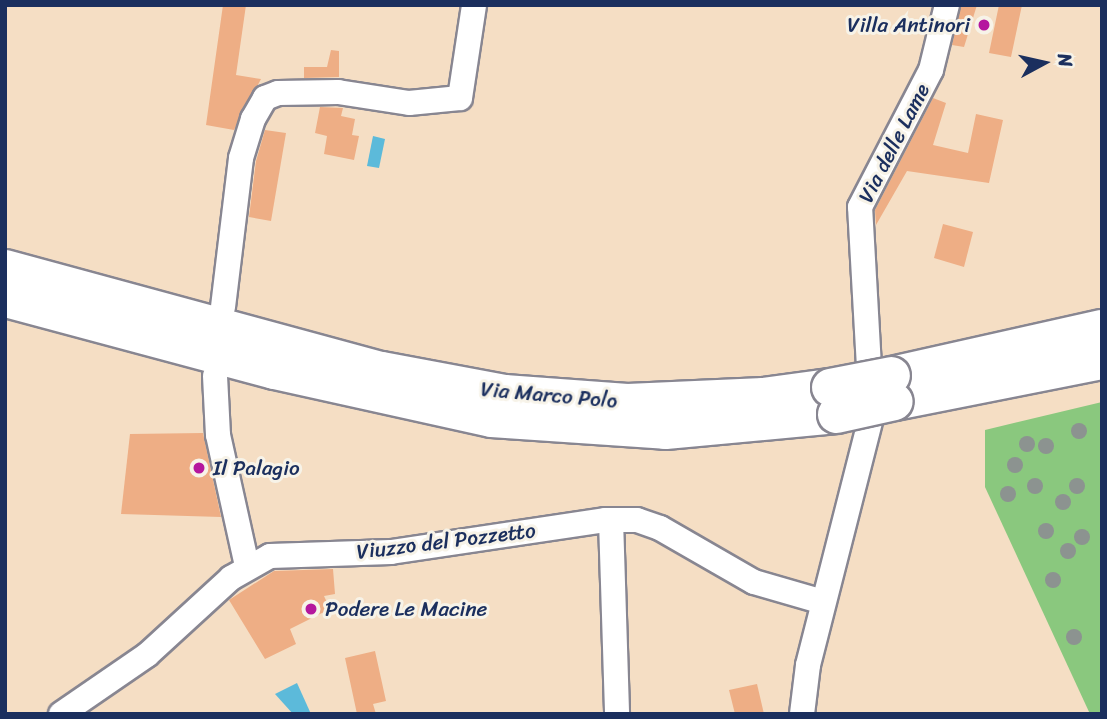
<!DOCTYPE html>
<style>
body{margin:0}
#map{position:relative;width:1107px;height:719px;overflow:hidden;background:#f5dec4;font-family:Sriracha,sans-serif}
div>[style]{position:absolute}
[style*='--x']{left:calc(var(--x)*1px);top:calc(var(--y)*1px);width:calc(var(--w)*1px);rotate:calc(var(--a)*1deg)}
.green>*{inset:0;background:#8ac87e}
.water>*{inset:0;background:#5cbada}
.building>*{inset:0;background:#eeae85}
.roads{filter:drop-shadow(2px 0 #888691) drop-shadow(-2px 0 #888691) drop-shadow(0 2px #888691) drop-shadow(0 -2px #888691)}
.minor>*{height:24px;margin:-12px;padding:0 12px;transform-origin:12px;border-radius:12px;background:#fff}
.highway>*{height:37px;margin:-18.5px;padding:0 18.5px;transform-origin:18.5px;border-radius:18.5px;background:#fff}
.bridges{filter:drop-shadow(2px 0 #888691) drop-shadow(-2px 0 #888691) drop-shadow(0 2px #888691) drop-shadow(0 -2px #888691)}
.highway-bridge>*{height:37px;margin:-18.5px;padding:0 18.5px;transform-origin:18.5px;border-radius:18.5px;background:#fff}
.trees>*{width:16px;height:16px;margin:-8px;border-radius:50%;background:#8c9390}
.dots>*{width:19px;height:19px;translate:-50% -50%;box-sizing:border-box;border:4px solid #f7f3e8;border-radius:50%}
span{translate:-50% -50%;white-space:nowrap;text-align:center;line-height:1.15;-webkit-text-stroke:6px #f7f3e8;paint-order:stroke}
.poi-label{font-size:21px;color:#1b2f5e}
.right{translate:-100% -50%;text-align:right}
.left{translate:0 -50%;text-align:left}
.street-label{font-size:21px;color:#1b2f5e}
.frame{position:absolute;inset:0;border:7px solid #1b2f5e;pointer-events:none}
.north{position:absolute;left:1009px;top:28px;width:70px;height:70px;-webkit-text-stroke:5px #f7f3e8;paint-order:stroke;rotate:82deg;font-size:19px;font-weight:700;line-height:28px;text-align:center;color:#1b2f5e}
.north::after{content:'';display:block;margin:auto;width:24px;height:32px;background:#1b2f5e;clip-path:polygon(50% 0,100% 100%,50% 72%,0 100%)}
</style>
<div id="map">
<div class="green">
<i style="clip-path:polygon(1102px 402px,1102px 714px,1090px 714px,985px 487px,985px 430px)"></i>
</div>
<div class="water">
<i style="clip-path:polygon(373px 136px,385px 139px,379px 168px,367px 166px)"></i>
<i style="clip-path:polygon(297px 683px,311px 714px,293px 714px,275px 694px)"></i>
</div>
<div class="building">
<i style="clip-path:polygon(223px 5px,246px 5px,236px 75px,261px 79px,234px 130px,206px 125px)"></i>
<i style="clip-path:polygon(961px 5px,977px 5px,964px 47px,952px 45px)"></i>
<i style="clip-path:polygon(999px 5px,1022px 5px,1011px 57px,989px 53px)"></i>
<i style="clip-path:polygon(331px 50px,339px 51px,339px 77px,304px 78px,304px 67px,327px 67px)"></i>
<i style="clip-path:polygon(933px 98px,946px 103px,933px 145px,968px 153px,976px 114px,1003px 120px,989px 183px,907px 171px,876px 225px,875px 210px)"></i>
<i style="clip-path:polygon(320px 107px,343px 108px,341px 116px,355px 119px,352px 135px,359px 136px,354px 160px,324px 154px,327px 136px,315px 133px)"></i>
<i style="clip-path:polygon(265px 130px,286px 133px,271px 221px,249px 217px,256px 161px)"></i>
<i style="clip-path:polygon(943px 224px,973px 232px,964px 267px,934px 258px)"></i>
<i style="clip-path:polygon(203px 433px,221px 517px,121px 514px,130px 434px)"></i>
<i style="clip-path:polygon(333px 569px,335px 594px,324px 596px,330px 609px,290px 629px,296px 644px,265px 659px,229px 600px,274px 571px)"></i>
<i style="clip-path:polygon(375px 651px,386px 701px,373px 704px,376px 714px,357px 714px,345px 658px)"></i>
<i style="clip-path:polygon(757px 684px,764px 714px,735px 714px,729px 690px)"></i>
</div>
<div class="roads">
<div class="minor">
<i style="--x:223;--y:307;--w:150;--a:-83.1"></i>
<i style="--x:241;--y:158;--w:41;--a:-72.9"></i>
<i style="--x:253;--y:119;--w:24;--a:-60"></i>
<i style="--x:265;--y:98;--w:14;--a:-21"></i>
<i style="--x:278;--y:93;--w:60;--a:-1"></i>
<i style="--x:338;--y:92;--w:72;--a:8.8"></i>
<i style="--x:409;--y:103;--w:51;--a:-5.6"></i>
<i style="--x:460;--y:98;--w:94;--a:-81.4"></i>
<i style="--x:869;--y:367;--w:160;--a:-93.2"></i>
<i style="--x:860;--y:207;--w:154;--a:-62.6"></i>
<i style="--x:931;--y:70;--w:67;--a:-76.2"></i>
<i style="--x:215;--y:376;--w:59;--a:87.1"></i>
<i style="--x:218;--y:435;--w:134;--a:77.5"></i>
<i style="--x:611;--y:520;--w:194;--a:88.2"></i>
<i style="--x:61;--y:714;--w:104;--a:-34.5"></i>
<i style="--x:147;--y:655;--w:114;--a:-42.5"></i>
<i style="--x:231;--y:578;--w:45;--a:-29.4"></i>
<i style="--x:270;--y:556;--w:121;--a:-1.9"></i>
<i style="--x:391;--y:552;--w:216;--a:-8.5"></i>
<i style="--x:605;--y:520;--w:32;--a:0"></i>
<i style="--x:637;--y:520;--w:24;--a:19"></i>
<i style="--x:660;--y:528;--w:108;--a:29.9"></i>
<i style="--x:754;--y:582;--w:72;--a:16.2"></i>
<i style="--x:802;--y:714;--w:49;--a:-83"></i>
<i style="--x:808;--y:665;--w:251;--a:-75.7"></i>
</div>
<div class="highway">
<i style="--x:5;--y:268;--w:390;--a:15.2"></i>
<i style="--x:381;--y:370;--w:125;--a:10.6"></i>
<i style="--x:504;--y:393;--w:123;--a:4.2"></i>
<i style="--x:627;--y:402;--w:136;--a:-2.5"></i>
<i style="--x:763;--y:396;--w:68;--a:-7.7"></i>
<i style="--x:5;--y:298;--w:278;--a:15"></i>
<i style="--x:274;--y:370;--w:222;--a:12.5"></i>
<i style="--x:491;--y:418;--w:174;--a:3.9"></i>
<i style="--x:665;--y:430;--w:172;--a:-5.3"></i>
<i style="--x:891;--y:375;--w:216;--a:-12.6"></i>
<i style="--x:894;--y:401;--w:212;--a:-11.2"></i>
</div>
</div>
<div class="bridges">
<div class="highway-bridge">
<i style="--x:830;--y:387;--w:62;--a:-11.1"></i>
<i style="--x:836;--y:414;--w:59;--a:-12.6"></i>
</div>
</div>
<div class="trees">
<i style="left:1079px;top:431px"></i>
<i style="left:1027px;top:444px"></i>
<i style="left:1046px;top:446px"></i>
<i style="left:1015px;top:465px"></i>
<i style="left:1035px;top:486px"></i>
<i style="left:1077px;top:486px"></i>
<i style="left:1008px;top:494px"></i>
<i style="left:1063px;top:502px"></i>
<i style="left:1046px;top:531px"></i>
<i style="left:1082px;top:537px"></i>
<i style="left:1068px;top:551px"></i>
<i style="left:1053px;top:580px"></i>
<i style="left:1074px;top:637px"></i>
</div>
<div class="dots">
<i style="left:984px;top:25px;background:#b5179e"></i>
<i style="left:199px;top:468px;background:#b5179e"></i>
<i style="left:311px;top:609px;background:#b5179e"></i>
</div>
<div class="poi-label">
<span class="right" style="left:970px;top:25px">Villa Antinori</span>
<span class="left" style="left:213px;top:468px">Il Palagio</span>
<span class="left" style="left:325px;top:609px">Podere Le Macine</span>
</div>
<div class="street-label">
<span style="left:894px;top:143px;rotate:-63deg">Via delle Lame</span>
<span style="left:549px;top:395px;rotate:5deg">Via Marco Polo</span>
<span style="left:446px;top:541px;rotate:-7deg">Viuzzo del Pozzetto</span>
</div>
<div class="frame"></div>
<div class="north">N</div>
</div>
